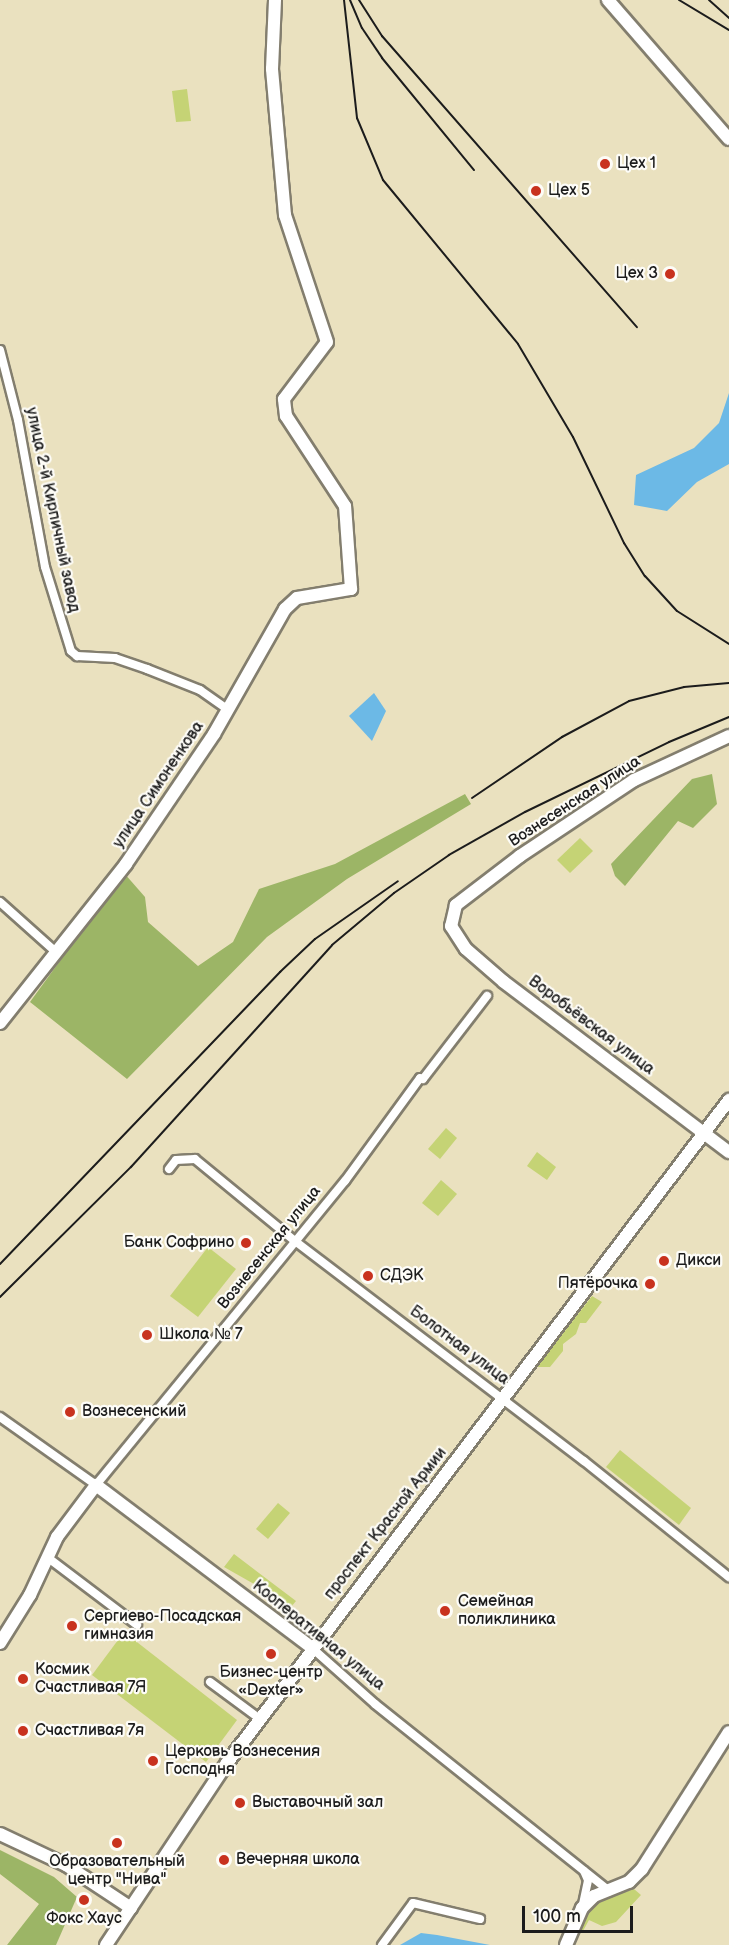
<!DOCTYPE html>
<meta charset="utf-8">
<style>
body{margin:0}
#map{position:relative;width:729px;height:1945px;overflow:hidden;background:#eae1bf;font-family:"Balsamiq Sans",sans-serif}
div>[style]{position:absolute}
[style*='--x']{left:calc(var(--x)*1px);top:calc(var(--y)*1px);width:calc(var(--w)*1px);rotate:calc(var(--a)*1deg)}
.green>*{inset:0;background:#c5d375}
.forest>*{inset:0;background:#9cb566}
.water>*{inset:0;background:#6cb9e6}
.roads{filter:drop-shadow(2px 0 #837e6e) drop-shadow(-2px 0 #837e6e) drop-shadow(0 2px #837e6e) drop-shadow(0 -2px #837e6e)}
.street>*{height:8px;margin:-4px;padding:0 4px;transform-origin:4px;border-radius:4px;background:#fff}
.secondary>*{height:12px;margin:-6px;padding:0 6px;transform-origin:6px;border-radius:6px;background:#fff}
.rail>*{height:2px;margin:-1px;padding:0 1px;transform-origin:1px;border-radius:1px;background:#1c1c1c}
.dots>*{width:16px;height:16px;translate:-50% -50%;box-sizing:border-box;border:3px solid #fdfcf7;border-radius:50%}
span{translate:-50% -50%;white-space:nowrap;text-align:center;line-height:1.15;-webkit-text-stroke:4.5px #fdfcf7;paint-order:stroke}
.poi-label{font-size:16px;color:#1c1c1c}
.left{translate:0 -50%;text-align:left}
.right{translate:-100% -50%;text-align:right}
.street-label{font-size:16px;color:#1c1c1c}
.scale{position:absolute;left:522px;top:1906px;width:111px;height:27px;box-sizing:border-box;border:3px solid #1c1c1c;border-top:0;padding-left:8px;font-size:18px;line-height:21px;white-space:nowrap;color:#1c1c1c;-webkit-text-stroke:4px #fdfcf7;paint-order:stroke}
</style>
<div id="map">
<div class="green">
<i style="clip-path:polygon(187px 89px,191px 121px,176px 122px,172px 91px)"></i>
<i style="clip-path:polygon(580px 838px,593px 851px,570px 873px,557px 860px)"></i>
<i style="clip-path:polygon(446px 1128px,457px 1138px,440px 1159px,428px 1149px)"></i>
<i style="clip-path:polygon(537px 1152px,556px 1167px,547px 1180px,527px 1166px)"></i>
<i style="clip-path:polygon(441px 1180px,457px 1194px,438px 1216px,422px 1203px)"></i>
<i style="clip-path:polygon(208px 1247px,236px 1269px,198px 1317px,170px 1296px)"></i>
<i style="clip-path:polygon(592px 1296px,602px 1302px,586px 1323px,580px 1323px,576px 1334px,563px 1344px,563px 1351px,550px 1367px,537px 1367px)"></i>
<i style="clip-path:polygon(620px 1450px,691px 1508px,679px 1525px,606px 1467px)"></i>
<i style="clip-path:polygon(278px 1503px,290px 1513px,268px 1539px,256px 1529px)"></i>
<i style="clip-path:polygon(234px 1554px,296px 1601px,286px 1613px,254px 1584px,224px 1567px)"></i>
<i style="clip-path:polygon(124px 1632px,237px 1720px,206px 1762px,92px 1675px)"></i>
<i style="clip-path:polygon(634px 1889px,641px 1895px,616px 1922px,602px 1926px,589px 1920px,583px 1931px,578px 1929px,586px 1913px,601px 1900px)"></i>
</div>
<div class="forest">
<i style="clip-path:polygon(712px 774px,717px 804px,693px 828px,678px 821px,625px 886px,615px 876px,611px 864px,692px 779px)"></i>
<i style="clip-path:polygon(465px 794px,471px 804px,347px 879px,267px 937px,127px 1079px,30px 1002px,124px 873px,145px 897px,148px 922px,198px 966px,233px 942px,259px 889px,335px 864px)"></i>
<i style="clip-path:polygon(0 1850px,54px 1877px,77px 1897px,56px 1945px,7px 1945px,39px 1904px,0 1874px)"></i>
</div>
<div class="water">
<i style="clip-path:polygon(729px 393px,729px 464px,697px 482px,667px 511px,634px 505px,636px 475px,694px 448px,719px 423px)"></i>
<i style="clip-path:polygon(374px 693px,386px 711px,372px 741px,349px 716px)"></i>
<i style="clip-path:polygon(421px 1933px,437px 1935px,490px 1945px,400px 1945px)"></i>
</div>
<div class="roads">
<div class="street">
<i style="--x:0;--y:350;--w:72;--a:75.6"></i>
<i style="--x:18;--y:420;--w:149;--a:79.6"></i>
<i style="--x:45;--y:567;--w:88;--a:72.8"></i>
<i style="--x:71;--y:651;--w:8;--a:40"></i>
<i style="--x:77;--y:656;--w:38;--a:3"></i>
<i style="--x:115;--y:658;--w:34;--a:19"></i>
<i style="--x:147;--y:669;--w:57;--a:21.6"></i>
<i style="--x:200;--y:690;--w:33;--a:35"></i>
<i style="--x:0;--y:902;--w:75;--a:41.8"></i>
<i style="--x:169;--y:1169;--w:11;--a:-52"></i>
<i style="--x:176;--y:1160;--w:19;--a:-3"></i>
<i style="--x:195;--y:1159;--w:129;--a:39.4"></i>
<i style="--x:295;--y:1241;--w:363;--a:37.3"></i>
<i style="--x:584;--y:1461;--w:186;--a:38.7"></i>
<i style="--x:0;--y:1417;--w:118;--a:35.3"></i>
<i style="--x:96;--y:1485;--w:393;--a:-50.7"></i>
<i style="--x:345;--y:1181;--w:127;--a:-53.9"></i>
<i style="--x:420;--y:1078;--w:3;--a:18"></i>
<i style="--x:423;--y:1079;--w:105;--a:-52.4"></i>
<i style="--x:47;--y:1557;--w:113;--a:37.1"></i>
<i style="--x:312;--y:1648;--w:84;--a:41.6"></i>
<i style="--x:375;--y:1704;--w:300;--a:38.6"></i>
<i style="--x:210;--y:1682;--w:62;--a:36.5"></i>
<i style="--x:583;--y:1904;--w:25;--a:-78"></i>
<i style="--x:588;--y:1880;--w:10;--a:-114"></i>
<i style="--x:382;--y:1945;--w:52;--a:-53.6"></i>
<i style="--x:413;--y:1903;--w:69;--a:13.4"></i>
</div>
<div class="secondary">
<i style="--x:608;--y:0;--w:184;--a:49"></i>
<i style="--x:729;--y:736;--w:105;--a:155.1"></i>
<i style="--x:634;--y:780;--w:137;--a:146.3"></i>
<i style="--x:520;--y:856;--w:81;--a:142.6"></i>
<i style="--x:456;--y:905;--w:22;--a:103"></i>
<i style="--x:451;--y:926;--w:27;--a:57"></i>
<i style="--x:466;--y:949;--w:50;--a:41"></i>
<i style="--x:504;--y:982;--w:282;--a:37.1"></i>
<i style="--x:0;--y:1023;--w:203;--a:-51.6"></i>
<i style="--x:126;--y:864;--w:157;--a:-55.9"></i>
<i style="--x:214;--y:734;--w:144;--a:-60.4"></i>
<i style="--x:285;--y:609;--w:16;--a:-43"></i>
<i style="--x:297;--y:598;--w:55;--a:-9.5"></i>
<i style="--x:351;--y:589;--w:83;--a:-94.1"></i>
<i style="--x:345;--y:506;--w:108;--a:-123.2"></i>
<i style="--x:286;--y:416;--w:17;--a:-97"></i>
<i style="--x:284;--y:399;--w:71;--a:-53"></i>
<i style="--x:327;--y:342;--w:134;--a:-108.3"></i>
<i style="--x:285;--y:215;--w:147;--a:-95.1"></i>
<i style="--x:272;--y:69;--w:69;--a:-87.5"></i>
<i style="--x:0;--y:1643;--w:57;--a:-58"></i>
<i style="--x:30;--y:1595;--w:64;--a:-65"></i>
<i style="--x:57;--y:1537;--w:65;--a:-53.1"></i>
<i style="--x:96;--y:1485;--w:271;--a:37"></i>
<i style="--x:0;--y:1834;--w:73;--a:25.2"></i>
<i style="--x:66;--y:1865;--w:78;--a:33.5"></i>
<i style="--x:106;--y:1945;--w:219;--a:-56.4"></i>
<i style="--x:227;--y:1763;--w:832;--a:-52.87"></i>
<i style="--x:566;--y:1945;--w:40;--a:-66.6"></i>
<i style="--x:582;--y:1908;--w:17;--a:-45"></i>
<i style="--x:594;--y:1896;--w:38;--a:-22"></i>
<i style="--x:629;--y:1882;--w:18;--a:-45"></i>
<i style="--x:642;--y:1869;--w:162;--a:-57.6"></i>
</div>
</div>
<div class="rail">
<i style="--x:344;--y:0;--w:119;--a:83.7"></i>
<i style="--x:357;--y:118;--w:67;--a:67.2"></i>
<i style="--x:383;--y:180;--w:212;--a:50.5"></i>
<i style="--x:518;--y:344;--w:108;--a:59.4"></i>
<i style="--x:573;--y:437;--w:118;--a:64.3"></i>
<i style="--x:624;--y:543;--w:39;--a:58"></i>
<i style="--x:645;--y:576;--w:47;--a:47.6"></i>
<i style="--x:677;--y:611;--w:62;--a:32.4"></i>
<i style="--x:350;--y:0;--w:30;--a:67"></i>
<i style="--x:362;--y:28;--w:36;--a:56"></i>
<i style="--x:382;--y:58;--w:145;--a:50.6"></i>
<i style="--x:359;--y:0;--w:43;--a:57.4"></i>
<i style="--x:382;--y:36;--w:387;--a:48.8"></i>
<i style="--x:679;--y:0;--w:58;--a:31"></i>
<i style="--x:709;--y:0;--w:27;--a:42"></i>
<i style="--x:472;--y:798;--w:109;--a:-34.1"></i>
<i style="--x:562;--y:737;--w:76;--a:-28.2"></i>
<i style="--x:629;--y:701;--w:57;--a:-14.3"></i>
<i style="--x:684;--y:687;--w:45;--a:-5.1"></i>
<i style="--x:0;--y:1264;--w:405;--a:-46.2"></i>
<i style="--x:280;--y:972;--w:48;--a:-43.3"></i>
<i style="--x:315;--y:939;--w:101;--a:-34.9"></i>
<i style="--x:0;--y:1297;--w:185;--a:-44.8"></i>
<i style="--x:131;--y:1167;--w:299;--a:-47.8"></i>
<i style="--x:332;--y:945;--w:81;--a:-40"></i>
<i style="--x:394;--y:893;--w:67;--a:-34.6"></i>
<i style="--x:449;--y:855;--w:87;--a:-29.5"></i>
<i style="--x:525;--y:812;--w:160;--a:-25.9"></i>
<i style="--x:669;--y:742;--w:65;--a:-22.6"></i>
</div>
<div class="dots">
<i style="left:605px;top:164px;background:#c8321e"></i>
<i style="left:536px;top:191px;background:#c8321e"></i>
<i style="left:670px;top:274px;background:#c8321e"></i>
<i style="left:246px;top:1243px;background:#c8321e"></i>
<i style="left:664px;top:1261px;background:#c8321e"></i>
<i style="left:368px;top:1276px;background:#c8321e"></i>
<i style="left:650px;top:1284px;background:#c8321e"></i>
<i style="left:147px;top:1335px;background:#c8321e"></i>
<i style="left:70px;top:1412px;background:#c8321e"></i>
<i style="left:445px;top:1611px;background:#c8321e"></i>
<i style="left:72px;top:1626px;background:#c8321e"></i>
<i style="left:271px;top:1654px;background:#c8321e"></i>
<i style="left:23px;top:1679px;background:#c8321e"></i>
<i style="left:23px;top:1731px;background:#c8321e"></i>
<i style="left:153px;top:1761px;background:#c8321e"></i>
<i style="left:240px;top:1803px;background:#c8321e"></i>
<i style="left:117px;top:1843px;background:#c8321e"></i>
<i style="left:224px;top:1860px;background:#c8321e"></i>
<i style="left:84px;top:1900px;background:#c8321e"></i>
</div>
<div class="poi-label">
<span class="left" style="left:617px;top:164px">Цех 1</span>
<span class="left" style="left:548px;top:191px">Цех 5</span>
<span class="right" style="left:658px;top:274px">Цех 3</span>
<span class="right" style="left:234px;top:1243px">Банк Софрино</span>
<span class="left" style="left:676px;top:1261px">Дикси</span>
<span class="left" style="left:380px;top:1276px">СДЭК</span>
<span class="right" style="left:638px;top:1284px">Пятёрочка</span>
<span class="left" style="left:159px;top:1335px">Школа № 7</span>
<span class="left" style="left:82px;top:1412px">Вознесенский</span>
<span class="left" style="left:458px;top:1611px">Семейная<br>поликлиника</span>
<span class="left" style="left:84px;top:1626px">Сергиево-Посадская<br>гимназия</span>
<span class="left" style="left:35px;top:1679px">Космик<br>Счастливая 7Я</span>
<span style="left:271px;top:1682px">Бизнес-центр<br>«Dexter»</span>
<span class="left" style="left:35px;top:1731px">Счастливая 7я</span>
<span class="left" style="left:165px;top:1761px">Церковь Вознесения<br>Господня</span>
<span class="left" style="left:252px;top:1803px">Выставочный зал</span>
<span class="left" style="left:236px;top:1860px">Вечерняя школа</span>
<span style="left:117px;top:1871px">Образовательный<br>центр "Нива"</span>
<span style="left:84px;top:1919px">Фокс Хаус</span>
</div>
<div class="street-label">
<span style="left:52px;top:510px;rotate:78deg">улица 2-й Кирпичный завод</span>
<span style="left:159px;top:785px;rotate:-56deg">улица Симоненкова</span>
<span style="left:575px;top:802px;rotate:-33deg">Вознесенская улица</span>
<span style="left:591px;top:1026px;rotate:37deg">Воробьёвская улица</span>
<span style="left:270px;top:1248px;rotate:-51deg">Вознесенская улица</span>
<span style="left:459px;top:1346px;rotate:37deg">Болотная улица</span>
<span style="left:386px;top:1524px;rotate:-52deg">проспект Красной Армии</span>
<span style="left:318px;top:1636px;rotate:39deg">Кооперативная улица</span>
</div>
<div class="scale">100 m</div>
</div>
